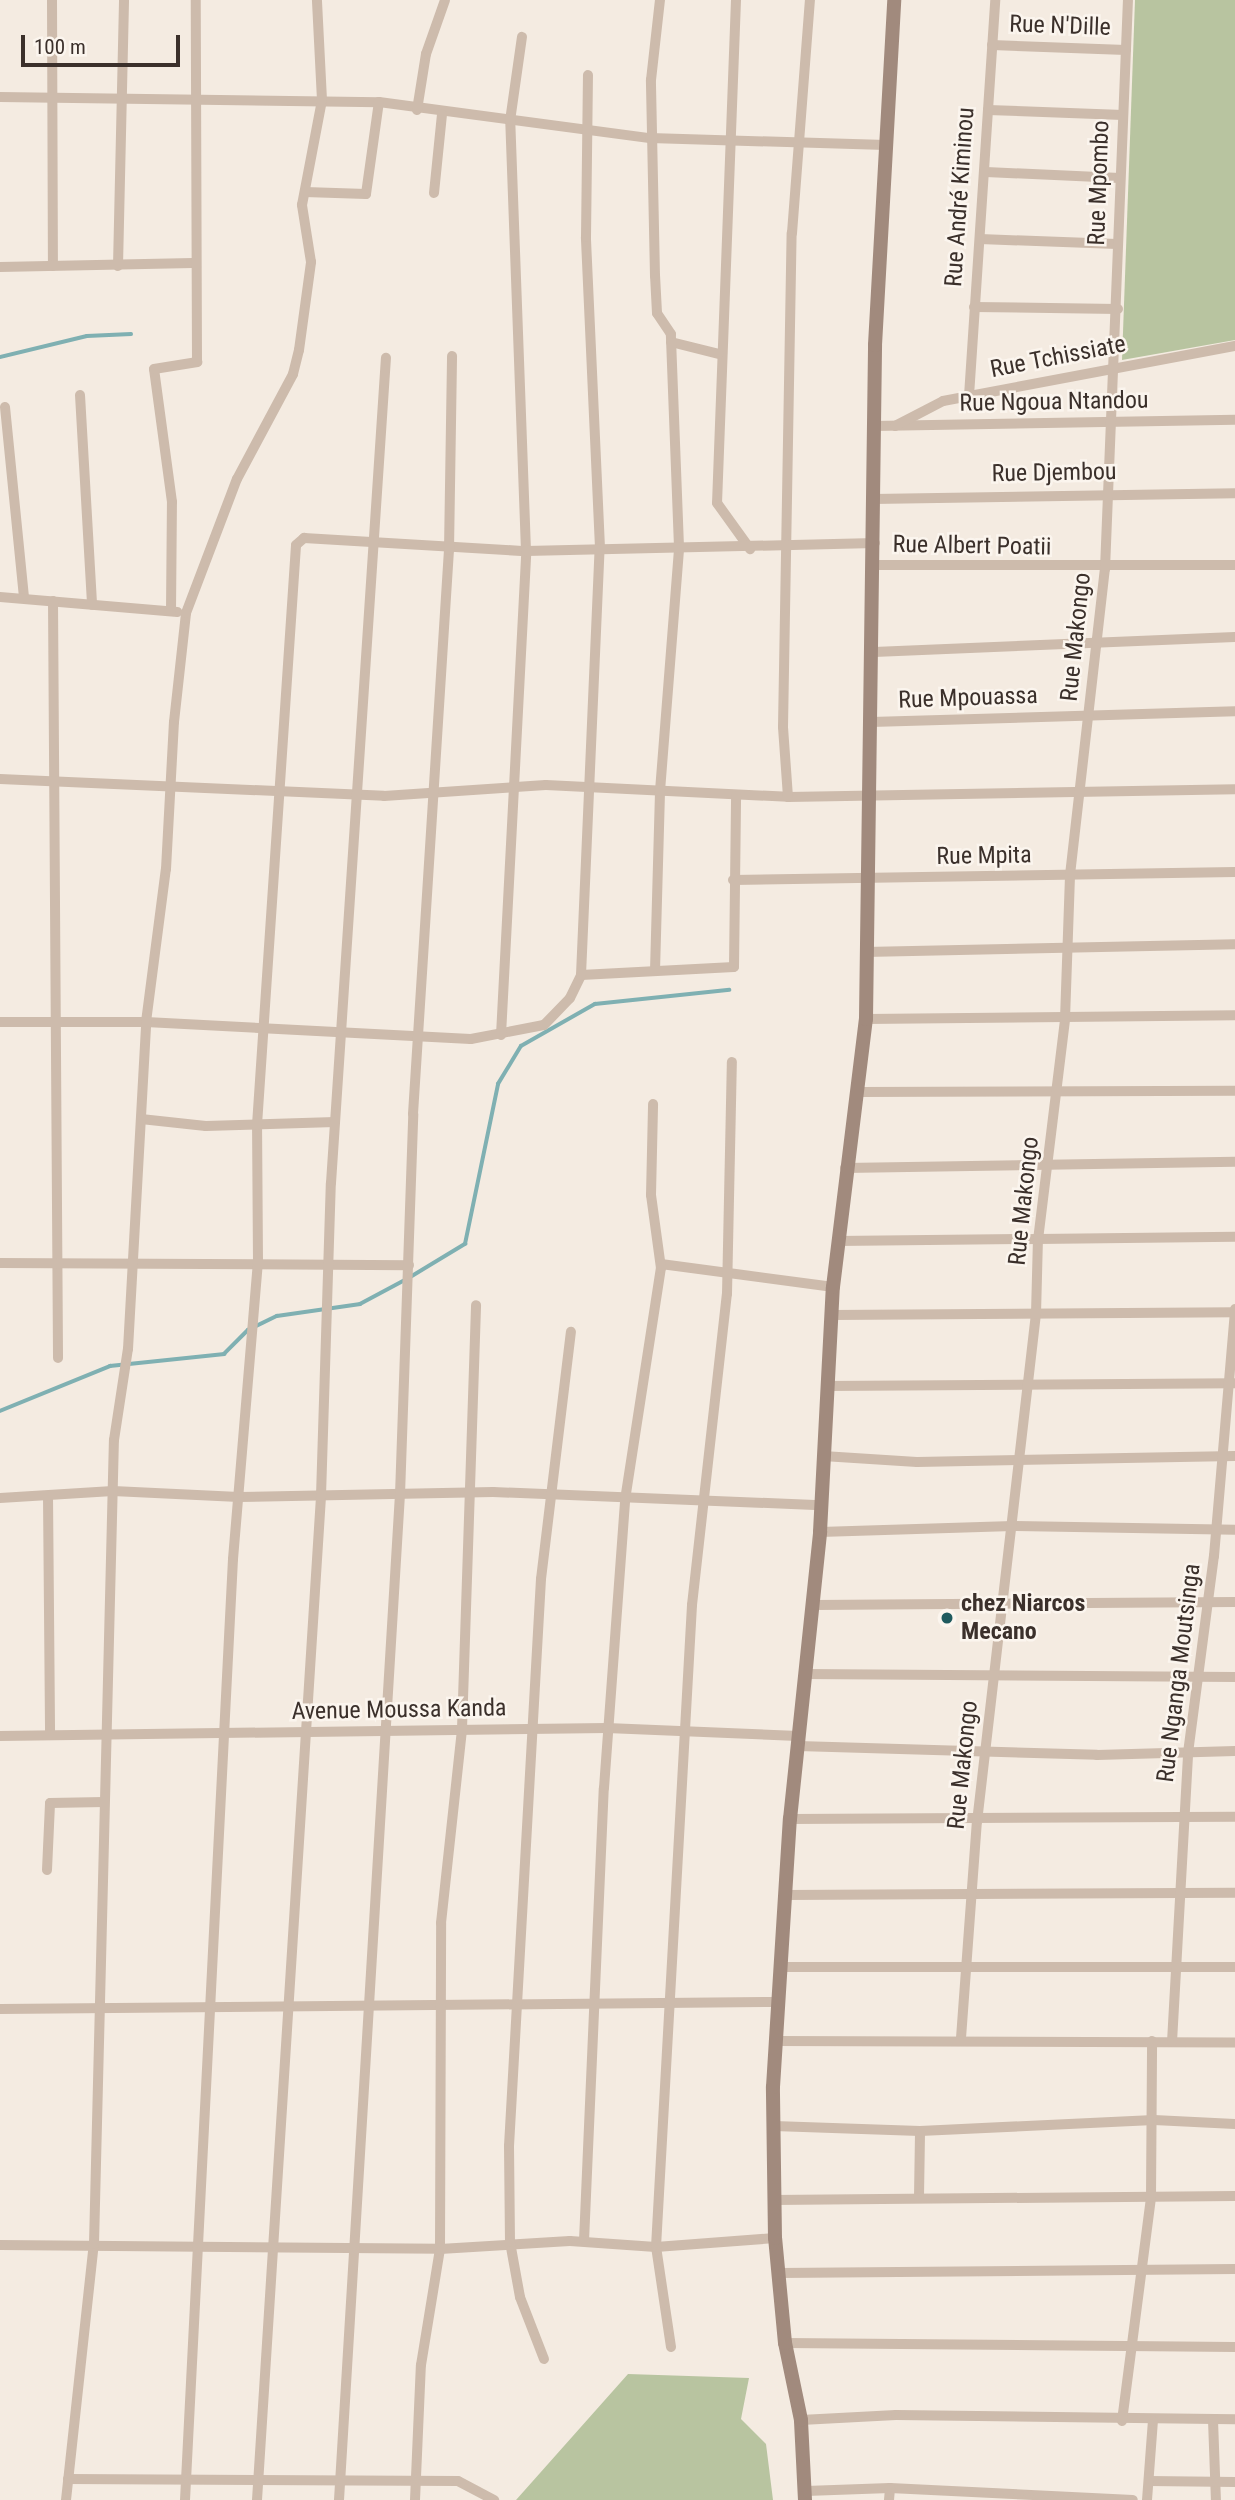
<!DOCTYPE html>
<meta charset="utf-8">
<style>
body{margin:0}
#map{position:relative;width:1235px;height:2500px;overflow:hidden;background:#f4ebe1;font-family:"Roboto Condensed",sans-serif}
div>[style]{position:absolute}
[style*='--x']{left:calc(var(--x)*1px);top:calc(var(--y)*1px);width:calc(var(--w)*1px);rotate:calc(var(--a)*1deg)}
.green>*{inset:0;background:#b8c4a0}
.stream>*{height:3.5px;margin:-1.75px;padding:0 1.75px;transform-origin:1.75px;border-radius:1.75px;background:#7fb0b2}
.street>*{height:10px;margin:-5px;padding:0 5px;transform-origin:5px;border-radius:5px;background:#cdbbac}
.secondary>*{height:14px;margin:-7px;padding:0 7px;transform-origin:7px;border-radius:7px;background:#a18a7d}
.dots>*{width:19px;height:19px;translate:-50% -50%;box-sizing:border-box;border:4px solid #fbf5ee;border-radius:50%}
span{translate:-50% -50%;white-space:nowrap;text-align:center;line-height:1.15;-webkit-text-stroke:5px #fbf5ee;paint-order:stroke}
.street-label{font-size:24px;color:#3b302b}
.poi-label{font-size:24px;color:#3b302b;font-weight:700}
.left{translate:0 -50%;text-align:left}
.scale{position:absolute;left:21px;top:35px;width:159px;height:32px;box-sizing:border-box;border:4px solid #3b302b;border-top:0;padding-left:9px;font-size:21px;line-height:24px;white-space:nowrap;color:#3b302b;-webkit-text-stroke:5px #fbf5ee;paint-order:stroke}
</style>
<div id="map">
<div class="green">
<i style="clip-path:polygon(1135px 0,1235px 0,1235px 340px,1122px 360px)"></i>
<i style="clip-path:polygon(628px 2374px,749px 2378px,741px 2419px,766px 2444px,773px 2500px,516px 2500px)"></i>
</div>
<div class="stream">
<i style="--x:0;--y:357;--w:89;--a:-13.6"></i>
<i style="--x:87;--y:336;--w:44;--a:-2.6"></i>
<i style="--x:0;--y:1411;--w:119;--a:-22.2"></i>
<i style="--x:110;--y:1366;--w:115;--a:-6"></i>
<i style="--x:224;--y:1354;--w:34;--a:-45"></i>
<i style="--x:248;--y:1330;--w:32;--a:-26"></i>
<i style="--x:277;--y:1316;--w:84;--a:-8.2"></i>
<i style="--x:360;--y:1304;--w:53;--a:-28"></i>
<i style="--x:407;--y:1279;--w:68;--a:-31.1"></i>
<i style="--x:465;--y:1244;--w:163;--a:-78.3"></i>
<i style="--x:498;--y:1084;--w:44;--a:-58.8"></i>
<i style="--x:521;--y:1046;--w:85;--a:-29.6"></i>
<i style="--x:595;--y:1004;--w:135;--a:-6"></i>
</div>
<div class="street">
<i style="--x:52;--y:0;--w:266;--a:89.8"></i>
<i style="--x:736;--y:0;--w:503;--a:92.16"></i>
<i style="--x:717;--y:503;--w:57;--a:54.3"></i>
<i style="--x:992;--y:45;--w:134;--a:2.1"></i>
<i style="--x:0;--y:97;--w:379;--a:0.8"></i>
<i style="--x:379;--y:102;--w:273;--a:7.6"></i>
<i style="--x:650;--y:138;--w:236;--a:1.7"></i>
<i style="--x:417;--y:110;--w:57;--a:-80.9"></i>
<i style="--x:426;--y:54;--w:57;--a:-70.6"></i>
<i style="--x:988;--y:110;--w:135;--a:2.1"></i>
<i style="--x:986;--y:172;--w:134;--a:2.6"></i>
<i style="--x:305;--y:192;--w:61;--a:1.9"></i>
<i style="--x:366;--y:194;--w:93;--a:-82"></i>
<i style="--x:434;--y:193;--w:79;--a:-84.2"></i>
<i style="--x:980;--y:239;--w:137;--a:2.1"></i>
<i style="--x:118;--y:266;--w:266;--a:-88.7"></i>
<i style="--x:0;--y:267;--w:193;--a:-1.2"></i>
<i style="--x:974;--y:307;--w:144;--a:0.8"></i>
<i style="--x:671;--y:342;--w:49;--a:14"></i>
<i style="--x:80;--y:395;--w:210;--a:86.7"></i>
<i style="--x:969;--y:396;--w:397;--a:-86.2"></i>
<i style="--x:5;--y:407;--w:192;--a:84.3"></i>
<i style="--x:874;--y:426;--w:361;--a:-1"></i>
<i style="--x:895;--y:426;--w:54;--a:-27.5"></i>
<i style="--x:943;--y:401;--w:297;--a:-10.7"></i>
<i style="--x:873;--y:499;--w:362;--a:-0.9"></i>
<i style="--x:875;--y:565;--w:360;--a:0"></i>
<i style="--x:0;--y:597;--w:178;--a:4.8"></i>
<i style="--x:53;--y:601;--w:757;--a:89.62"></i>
<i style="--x:171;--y:611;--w:109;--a:-89.5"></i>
<i style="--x:172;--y:502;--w:134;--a:-97.7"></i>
<i style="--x:154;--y:369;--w:44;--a:-9.2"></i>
<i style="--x:197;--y:362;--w:362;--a:-90.2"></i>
<i style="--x:874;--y:652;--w:361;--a:-2.4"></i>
<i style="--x:871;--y:722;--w:364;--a:-1.7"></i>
<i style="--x:0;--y:779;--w:384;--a:2.5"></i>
<i style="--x:384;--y:796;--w:162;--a:-3.9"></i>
<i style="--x:546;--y:785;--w:242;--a:2.8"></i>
<i style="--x:788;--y:797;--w:447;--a:-1"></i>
<i style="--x:788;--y:797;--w:70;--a:-94.1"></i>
<i style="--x:783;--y:727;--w:494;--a:-89"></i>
<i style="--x:792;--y:233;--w:234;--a:-85.6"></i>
<i style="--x:733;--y:880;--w:502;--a:-0.91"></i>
<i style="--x:865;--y:952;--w:370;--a:-1.2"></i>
<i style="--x:655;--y:971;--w:180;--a:-88.4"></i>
<i style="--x:660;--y:791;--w:245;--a:-85.5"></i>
<i style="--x:679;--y:547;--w:213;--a:-92.2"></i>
<i style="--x:671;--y:334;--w:25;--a:-124"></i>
<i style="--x:657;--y:313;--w:37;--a:-93"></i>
<i style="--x:655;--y:276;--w:196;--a:-91.2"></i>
<i style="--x:651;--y:80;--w:81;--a:-83.6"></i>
<i style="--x:581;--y:975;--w:153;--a:-3"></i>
<i style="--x:734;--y:967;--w:171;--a:-89.3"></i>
<i style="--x:866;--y:1019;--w:369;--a:-0.6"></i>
<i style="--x:0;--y:1022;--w:146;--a:0"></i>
<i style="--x:146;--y:1022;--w:325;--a:3"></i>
<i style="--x:471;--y:1039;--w:74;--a:-10.9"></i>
<i style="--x:544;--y:1025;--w:37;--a:-46"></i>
<i style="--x:570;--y:998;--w:25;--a:-64"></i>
<i style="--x:581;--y:975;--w:427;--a:-87.5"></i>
<i style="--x:600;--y:548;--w:311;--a:-92.6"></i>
<i style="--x:586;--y:237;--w:162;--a:-89.3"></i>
<i style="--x:501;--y:1035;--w:485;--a:-87"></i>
<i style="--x:526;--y:551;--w:430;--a:-92.1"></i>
<i style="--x:510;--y:121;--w:85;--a:-81.9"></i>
<i style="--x:859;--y:1092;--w:376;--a:-0.2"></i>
<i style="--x:141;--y:1119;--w:65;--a:6.1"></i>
<i style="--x:206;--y:1126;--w:129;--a:-1.8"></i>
<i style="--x:845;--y:1168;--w:390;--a:-0.9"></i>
<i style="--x:837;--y:1241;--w:398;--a:-0.6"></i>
<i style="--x:0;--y:1263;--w:409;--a:0.3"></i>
<i style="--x:661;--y:1264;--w:174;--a:7.6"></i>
<i style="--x:832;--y:1315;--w:403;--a:-0.4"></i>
<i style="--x:826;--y:1386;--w:409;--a:-0.4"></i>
<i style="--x:823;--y:1456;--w:94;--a:3.7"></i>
<i style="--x:917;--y:1462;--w:318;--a:-1.1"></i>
<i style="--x:48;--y:1496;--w:239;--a:89.5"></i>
<i style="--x:0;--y:1498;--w:113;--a:-3.5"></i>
<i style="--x:113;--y:1491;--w:126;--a:2.7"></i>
<i style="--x:239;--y:1497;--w:254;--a:-1.1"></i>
<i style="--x:493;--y:1492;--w:328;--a:2.3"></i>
<i style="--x:820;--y:1532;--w:193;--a:-1.8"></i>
<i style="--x:1013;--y:1526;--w:222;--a:1"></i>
<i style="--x:814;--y:1605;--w:421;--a:-0.4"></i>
<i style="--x:805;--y:1674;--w:430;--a:0.4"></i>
<i style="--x:0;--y:1736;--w:607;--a:-0.76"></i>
<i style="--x:607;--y:1728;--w:191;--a:2.4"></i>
<i style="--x:798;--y:1746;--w:299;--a:1.7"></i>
<i style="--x:1097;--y:1755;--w:138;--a:-1.7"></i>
<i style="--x:790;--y:1819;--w:445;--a:-0.3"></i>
<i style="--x:47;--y:1870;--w:67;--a:-87.4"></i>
<i style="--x:50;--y:1803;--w:54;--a:-1.1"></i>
<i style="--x:785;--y:1895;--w:450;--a:-0.3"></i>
<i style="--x:780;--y:1967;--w:455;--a:0"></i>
<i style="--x:0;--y:2009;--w:778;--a:-0.52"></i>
<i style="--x:961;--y:2038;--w:217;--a:-85.8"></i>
<i style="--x:977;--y:1822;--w:511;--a:-83.38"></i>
<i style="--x:1036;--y:1314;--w:74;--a:-88.5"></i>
<i style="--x:1038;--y:1240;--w:223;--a:-83"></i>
<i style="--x:1065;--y:1019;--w:144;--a:-88"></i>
<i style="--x:1070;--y:875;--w:308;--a:-83.5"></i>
<i style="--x:1105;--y:569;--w:569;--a:-87.69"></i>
<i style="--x:775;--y:2041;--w:460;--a:0.2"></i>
<i style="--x:1172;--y:2042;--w:289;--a:-86.8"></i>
<i style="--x:1188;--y:1753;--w:199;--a:-82.5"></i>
<i style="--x:1214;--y:1556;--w:248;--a:-85.1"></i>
<i style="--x:774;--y:2126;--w:146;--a:2"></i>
<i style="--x:920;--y:2131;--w:234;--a:-2.7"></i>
<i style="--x:1154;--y:2120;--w:81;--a:2.8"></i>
<i style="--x:919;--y:2197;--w:66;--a:-89.1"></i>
<i style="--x:773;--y:2200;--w:462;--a:-0.5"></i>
<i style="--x:584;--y:2241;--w:453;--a:-87.5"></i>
<i style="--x:604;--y:1788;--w:289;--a:-85.8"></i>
<i style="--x:625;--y:1500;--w:235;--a:-81.2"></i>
<i style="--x:661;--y:1268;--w:74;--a:-97.8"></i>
<i style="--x:651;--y:1195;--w:91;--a:-88.7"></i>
<i style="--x:0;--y:2245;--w:440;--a:0.5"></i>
<i style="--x:440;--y:2249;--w:130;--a:-3.5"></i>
<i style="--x:570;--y:2241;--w:86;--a:4"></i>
<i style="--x:656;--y:2247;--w:119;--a:-4.3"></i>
<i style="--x:779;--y:2273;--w:456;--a:-0.5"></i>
<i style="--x:785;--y:2343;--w:450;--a:0.5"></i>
<i style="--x:671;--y:2347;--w:101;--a:-98.5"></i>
<i style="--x:656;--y:2247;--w:643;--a:-86.79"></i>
<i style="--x:692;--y:1605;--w:313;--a:-83.6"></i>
<i style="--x:727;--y:1294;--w:232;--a:-88.8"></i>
<i style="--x:544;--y:2359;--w:66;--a:-111.2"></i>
<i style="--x:520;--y:2297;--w:56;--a:-100.3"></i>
<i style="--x:510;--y:2242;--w:96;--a:-90.6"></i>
<i style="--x:509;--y:2146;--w:568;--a:-86.77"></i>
<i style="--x:541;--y:1579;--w:249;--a:-83.1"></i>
<i style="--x:801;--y:2420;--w:95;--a:-3"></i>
<i style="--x:896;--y:2415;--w:339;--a:0.7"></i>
<i style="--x:1213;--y:2420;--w:80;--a:87.9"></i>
<i style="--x:1122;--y:2421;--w:226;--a:-82.6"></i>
<i style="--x:1151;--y:2197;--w:156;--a:-89.6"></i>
<i style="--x:68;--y:2479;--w:390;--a:0.3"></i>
<i style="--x:458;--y:2481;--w:41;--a:27.8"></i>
<i style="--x:1149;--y:2481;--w:86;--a:0.7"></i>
<i style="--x:806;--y:2491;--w:84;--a:-2"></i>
<i style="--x:890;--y:2488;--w:243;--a:2.8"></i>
<i style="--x:66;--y:2500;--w:258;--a:-83.8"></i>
<i style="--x:94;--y:2244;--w:804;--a:-88.58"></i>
<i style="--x:114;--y:1440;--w:92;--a:-81.3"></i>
<i style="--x:128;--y:1349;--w:327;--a:-86.8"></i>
<i style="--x:146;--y:1022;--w:154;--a:-82.6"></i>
<i style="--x:166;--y:869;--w:147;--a:-86.9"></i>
<i style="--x:174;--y:722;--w:110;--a:-83.7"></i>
<i style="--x:186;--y:613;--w:143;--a:-69.2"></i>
<i style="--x:237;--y:479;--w:119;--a:-61.9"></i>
<i style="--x:293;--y:374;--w:25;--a:-76"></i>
<i style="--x:299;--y:350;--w:89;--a:-82.2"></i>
<i style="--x:311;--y:262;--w:58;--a:-99"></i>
<i style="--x:302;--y:205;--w:107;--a:-79.2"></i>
<i style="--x:322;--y:100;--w:100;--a:-92.9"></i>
<i style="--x:185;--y:2500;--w:942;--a:-87.08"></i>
<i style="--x:233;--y:1559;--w:298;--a:-85.2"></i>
<i style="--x:258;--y:1262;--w:137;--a:-90.4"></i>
<i style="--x:257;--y:1125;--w:581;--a:-86.15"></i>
<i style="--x:296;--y:545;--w:11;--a:-41"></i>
<i style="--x:304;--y:538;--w:222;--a:3.4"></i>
<i style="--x:526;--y:551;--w:349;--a:-1.3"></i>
<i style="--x:257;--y:2500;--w:1006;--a:-86.35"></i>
<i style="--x:321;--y:1496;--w:313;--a:-88.2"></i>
<i style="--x:331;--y:1183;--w:827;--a:-86.19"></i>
<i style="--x:339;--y:2500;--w:1007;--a:-86.53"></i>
<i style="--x:400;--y:1495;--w:381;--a:-88"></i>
<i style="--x:413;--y:1114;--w:565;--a:-86.35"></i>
<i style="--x:449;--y:550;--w:194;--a:-89.1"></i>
<i style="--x:415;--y:2500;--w:135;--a:-87.5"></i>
<i style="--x:421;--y:2365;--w:118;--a:-80.7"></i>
<i style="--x:440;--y:2249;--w:326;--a:-89.8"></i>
<i style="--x:441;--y:1923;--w:195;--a:-83.8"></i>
<i style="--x:462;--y:1729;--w:424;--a:-88.1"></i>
<i style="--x:889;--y:2500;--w:12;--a:-85"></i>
<i style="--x:1147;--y:2500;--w:79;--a:-85.7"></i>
</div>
<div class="secondary">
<i style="--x:805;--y:2500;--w:80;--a:-92.9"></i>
<i style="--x:801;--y:2420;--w:79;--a:-101.7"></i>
<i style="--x:785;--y:2343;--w:105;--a:-95.4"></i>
<i style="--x:775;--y:2238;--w:151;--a:-90.8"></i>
<i style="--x:773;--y:2087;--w:269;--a:-86.4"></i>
<i style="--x:790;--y:1819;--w:289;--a:-84"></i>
<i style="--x:820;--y:1532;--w:245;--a:-87"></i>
<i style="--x:833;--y:1287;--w:270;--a:-83"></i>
<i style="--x:866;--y:1019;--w:674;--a:-89.23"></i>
<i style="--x:875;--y:345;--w:346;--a:-86.8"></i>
</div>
<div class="dots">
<i style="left:947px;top:1618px;background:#1f5a5e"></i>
</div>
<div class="street-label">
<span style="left:1060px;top:26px;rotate:2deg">Rue N'Dille</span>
<span style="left:1099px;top:183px;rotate:-88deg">Rue Mpombo</span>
<span style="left:960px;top:197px;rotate:-86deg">Rue André Kiminou</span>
<span style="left:1058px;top:357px;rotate:-11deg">Rue Tchissiate</span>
<span style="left:1054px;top:402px;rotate:-1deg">Rue Ngoua Ntandou</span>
<span style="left:1054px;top:473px;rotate:-1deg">Rue Djembou</span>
<span style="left:972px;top:546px;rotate:1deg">Rue Albert Poatii</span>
<span style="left:1076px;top:637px;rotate:-84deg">Rue Makongo</span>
<span style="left:968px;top:698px;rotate:-2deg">Rue Mpouassa</span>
<span style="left:984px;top:856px;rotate:-1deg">Rue Mpita</span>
<span style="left:1024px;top:1201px;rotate:-84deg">Rue Makongo</span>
<span style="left:1179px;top:1673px;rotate:-83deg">Rue Nganga Moutsinga</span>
<span style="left:399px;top:1710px;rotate:-1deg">Avenue Moussa Kanda</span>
<span style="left:963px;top:1765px;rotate:-84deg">Rue Makongo</span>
</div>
<div class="poi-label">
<span class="left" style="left:961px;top:1618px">chez Niarcos<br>Mecano</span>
</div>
<div class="scale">100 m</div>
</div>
